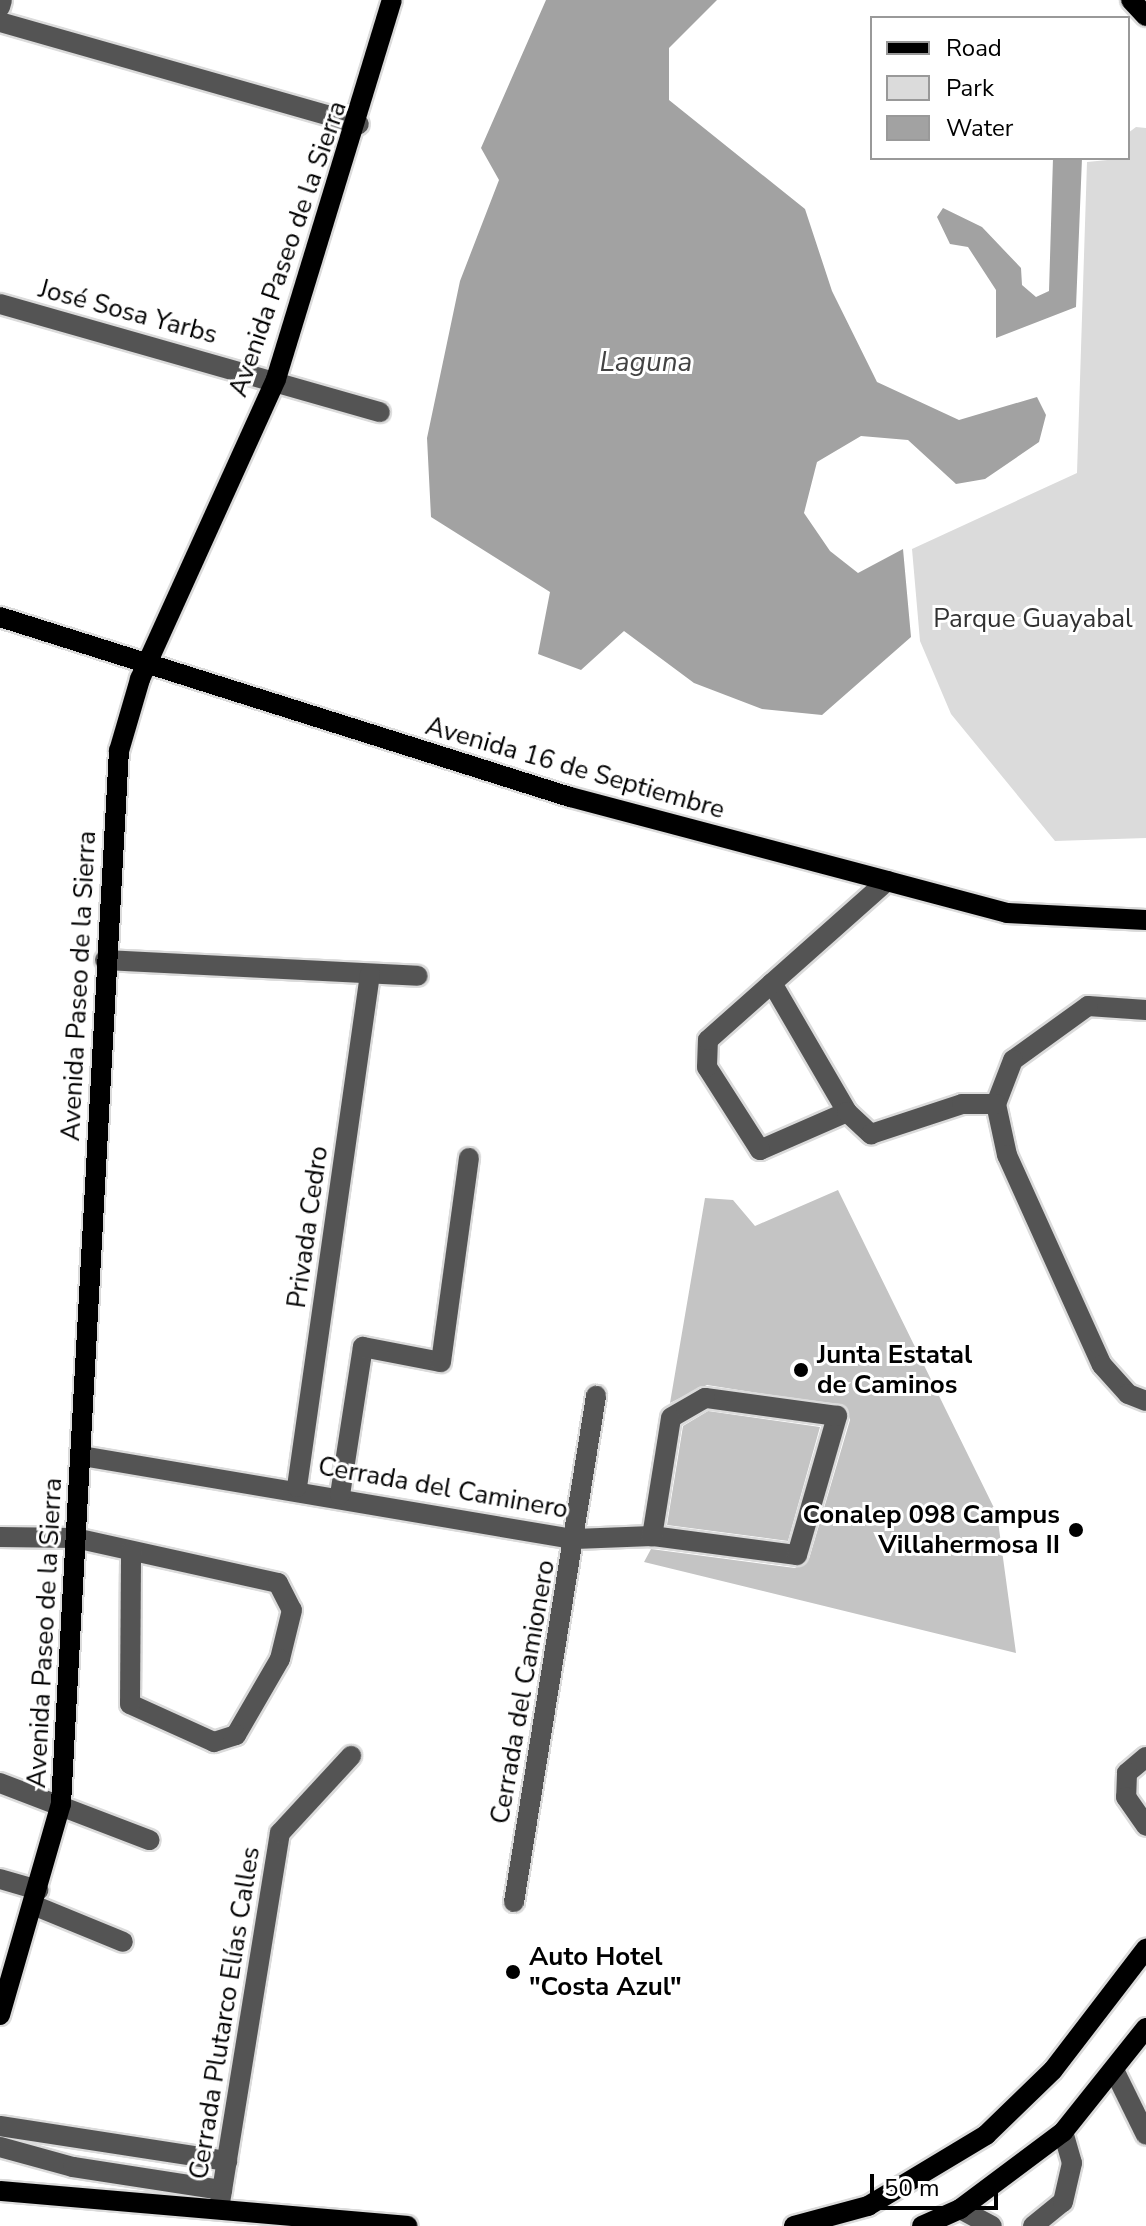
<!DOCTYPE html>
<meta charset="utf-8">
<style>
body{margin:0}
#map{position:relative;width:1146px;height:2226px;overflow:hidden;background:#fff;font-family:"Nunito Sans",sans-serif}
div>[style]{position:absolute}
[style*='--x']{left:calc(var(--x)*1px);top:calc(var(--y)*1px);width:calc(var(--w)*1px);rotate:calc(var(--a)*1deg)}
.green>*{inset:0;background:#dbdbdb}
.water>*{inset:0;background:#a2a2a2}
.building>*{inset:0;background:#c4c4c4}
.roads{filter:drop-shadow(2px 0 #dbdbdb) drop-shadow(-2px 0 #dbdbdb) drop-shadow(0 2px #dbdbdb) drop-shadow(0 -2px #dbdbdb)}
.minor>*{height:20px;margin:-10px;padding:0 10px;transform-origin:10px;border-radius:10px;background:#545454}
.major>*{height:20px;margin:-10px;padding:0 10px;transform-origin:10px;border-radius:10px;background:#000}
.dots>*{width:22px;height:22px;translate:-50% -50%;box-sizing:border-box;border:4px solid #fff;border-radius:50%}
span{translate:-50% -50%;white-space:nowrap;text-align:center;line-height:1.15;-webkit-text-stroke:6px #fff;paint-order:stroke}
.street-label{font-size:26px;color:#000}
.park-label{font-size:26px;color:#323232}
.poi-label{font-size:26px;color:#000;font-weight:700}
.left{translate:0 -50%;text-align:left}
.right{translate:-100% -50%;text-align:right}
.water-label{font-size:28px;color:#434343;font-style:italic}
.legend{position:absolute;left:870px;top:16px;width:260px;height:144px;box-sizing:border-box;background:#fff;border:2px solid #999;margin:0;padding:10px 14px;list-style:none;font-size:24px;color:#000}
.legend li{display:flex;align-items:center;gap:16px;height:40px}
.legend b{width:40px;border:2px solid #999}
.scale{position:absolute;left:870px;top:2174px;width:128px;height:36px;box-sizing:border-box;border:4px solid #000;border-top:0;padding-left:10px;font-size:24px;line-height:28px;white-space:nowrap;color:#000;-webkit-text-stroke:6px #fff;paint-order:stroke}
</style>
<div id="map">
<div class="green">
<i style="clip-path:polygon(1136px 127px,1146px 128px,1146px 838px,1055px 841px,951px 714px,920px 641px,912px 549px,1077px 473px,1087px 162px,1128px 158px,1128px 133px)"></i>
</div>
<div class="water">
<i style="clip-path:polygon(546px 0,717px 0,669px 48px,669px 100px,805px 209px,832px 291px,877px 382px,959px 420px,1037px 397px,1046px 415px,1039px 442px,985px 479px,956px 484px,908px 440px,861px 436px,817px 462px,804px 513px,830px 551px,858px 573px,903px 549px,911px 637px,822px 715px,762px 709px,694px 683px,624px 631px,581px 670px,538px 654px,550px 592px,431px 517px,427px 438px,460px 281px,499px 180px,481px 148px)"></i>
<i style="clip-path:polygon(1053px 158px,1082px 158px,1076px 307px,996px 338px,996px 290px,968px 247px,950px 244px,937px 217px,943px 208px,982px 227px,1021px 268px,1022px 285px,1036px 297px,1049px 291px)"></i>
</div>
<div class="building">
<i style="clip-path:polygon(838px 1190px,997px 1514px,1016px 1653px,644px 1562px,651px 1549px,795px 1568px,809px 1559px,850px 1420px,846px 1407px,707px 1385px,670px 1403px,705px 1198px,733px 1200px,755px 1226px)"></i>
<i style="clip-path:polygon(708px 1411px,820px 1427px,788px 1541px,667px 1525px,683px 1426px)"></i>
</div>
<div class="roads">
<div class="minor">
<i style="--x:0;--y:7;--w:7;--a:-74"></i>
<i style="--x:0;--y:22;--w:373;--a:15.9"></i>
<i style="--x:0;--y:304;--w:395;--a:15.9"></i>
<i style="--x:105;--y:960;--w:313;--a:2.9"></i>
<i style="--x:772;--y:983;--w:149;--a:59.8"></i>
<i style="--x:847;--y:1112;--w:95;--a:156.4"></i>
<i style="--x:760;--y:1150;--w:98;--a:-122.6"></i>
<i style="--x:707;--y:1067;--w:27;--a:-88"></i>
<i style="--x:708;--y:1040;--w:239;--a:-41.6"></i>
<i style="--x:1146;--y:1010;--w:58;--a:-176.1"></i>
<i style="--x:1088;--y:1006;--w:92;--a:144.2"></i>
<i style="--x:1013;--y:1060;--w:47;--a:111.1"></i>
<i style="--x:996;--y:1104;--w:52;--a:77.8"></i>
<i style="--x:1007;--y:1155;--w:230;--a:65.7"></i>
<i style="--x:1102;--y:1365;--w:39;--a:48"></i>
<i style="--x:1128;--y:1394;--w:19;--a:21"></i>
<i style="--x:847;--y:1112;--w:33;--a:43"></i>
<i style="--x:871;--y:1134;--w:96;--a:-18.2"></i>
<i style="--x:962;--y:1104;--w:34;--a:0"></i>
<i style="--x:82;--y:1456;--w:500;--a:9.6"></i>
<i style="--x:575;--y:1539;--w:77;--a:-2.2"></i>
<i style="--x:652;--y:1536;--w:146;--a:7.5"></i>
<i style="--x:797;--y:1555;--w:145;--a:-73.9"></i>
<i style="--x:837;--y:1416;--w:133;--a:-172.2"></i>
<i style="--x:705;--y:1398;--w:39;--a:150"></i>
<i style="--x:671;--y:1418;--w:120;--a:99.1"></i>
<i style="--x:297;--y:1487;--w:518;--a:-81.9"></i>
<i style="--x:340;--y:1495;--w:150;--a:-81.2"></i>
<i style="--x:363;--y:1347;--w:79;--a:10.9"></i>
<i style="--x:441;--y:1362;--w:206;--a:-82.2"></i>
<i style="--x:0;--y:1537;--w:75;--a:0.8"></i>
<i style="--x:75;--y:1538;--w:208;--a:12.5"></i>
<i style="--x:278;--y:1583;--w:30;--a:63"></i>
<i style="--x:292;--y:1610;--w:50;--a:103.8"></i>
<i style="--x:280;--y:1659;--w:88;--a:120.1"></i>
<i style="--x:236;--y:1735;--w:23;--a:162"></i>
<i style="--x:214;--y:1742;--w:92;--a:-155.7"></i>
<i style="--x:130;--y:1704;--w:153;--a:-89.6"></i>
<i style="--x:1146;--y:1757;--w:25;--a:140"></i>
<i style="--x:1127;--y:1773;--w:24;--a:92"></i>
<i style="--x:1126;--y:1797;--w:35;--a:55"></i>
<i style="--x:0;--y:1783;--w:160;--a:20.9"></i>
<i style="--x:0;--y:1879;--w:40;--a:16"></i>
<i style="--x:514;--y:1902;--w:513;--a:-80.79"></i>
<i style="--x:33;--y:1905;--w:97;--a:22.3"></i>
<i style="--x:1114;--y:2070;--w:72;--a:63.8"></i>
<i style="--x:0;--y:2126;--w:230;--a:8.8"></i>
<i style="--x:0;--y:2147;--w:76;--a:15.3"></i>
<i style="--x:73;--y:2167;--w:151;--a:8.8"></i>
<i style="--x:219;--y:2209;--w:381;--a:-80.8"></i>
<i style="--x:280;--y:1833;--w:105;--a:-47.3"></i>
<i style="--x:960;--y:2209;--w:36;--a:28"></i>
<i style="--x:1033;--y:2226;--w:38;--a:-39"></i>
<i style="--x:1063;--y:2202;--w:40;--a:-77"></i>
<i style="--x:1072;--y:2163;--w:32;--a:-106"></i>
</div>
<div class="major">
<i style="--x:1131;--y:0;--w:22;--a:47"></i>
<i style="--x:0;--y:617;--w:598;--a:17.53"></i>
<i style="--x:570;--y:797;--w:328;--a:14.8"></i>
<i style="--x:887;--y:881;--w:124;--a:14.9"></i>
<i style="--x:1007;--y:913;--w:139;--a:2.9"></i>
<i style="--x:0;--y:2015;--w:220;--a:-73.9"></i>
<i style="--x:61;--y:1804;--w:1055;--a:-86.85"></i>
<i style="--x:119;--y:751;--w:75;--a:-73.7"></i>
<i style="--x:140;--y:679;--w:329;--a:-65.6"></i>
<i style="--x:276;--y:379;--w:396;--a:-73"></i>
<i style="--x:0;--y:2191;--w:409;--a:4.9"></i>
<i style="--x:794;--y:2226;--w:77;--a:-15.1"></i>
<i style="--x:868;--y:2206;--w:138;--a:-31"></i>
<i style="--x:986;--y:2135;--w:93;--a:-44.1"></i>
<i style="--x:1053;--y:2070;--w:153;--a:-52.5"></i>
<i style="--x:922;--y:2226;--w:42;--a:-24.1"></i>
<i style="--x:960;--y:2209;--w:129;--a:-36.8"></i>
<i style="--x:1063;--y:2132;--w:133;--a:-51.4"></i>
</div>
</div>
<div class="dots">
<i style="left:801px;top:1370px;background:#000"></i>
<i style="left:1076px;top:1530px;background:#000"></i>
<i style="left:513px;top:1972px;background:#000"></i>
</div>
<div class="street-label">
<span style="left:288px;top:249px;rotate:-71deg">Avenida Paseo de la Sierra</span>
<span style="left:128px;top:312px;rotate:15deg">José Sosa Yarbs</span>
<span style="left:575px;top:768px;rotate:16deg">Avenida 16 de Septiembre</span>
<span style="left:79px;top:986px;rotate:-87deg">Avenida Paseo de la Sierra</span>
<span style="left:308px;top:1227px;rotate:-82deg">Privada Cedro</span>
<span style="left:443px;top:1488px;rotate:10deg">Cerrada del Caminero</span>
<span style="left:45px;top:1633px;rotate:-87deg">Avenida Paseo de la Sierra</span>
<span style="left:523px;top:1692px;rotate:-80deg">Cerrada del Camionero</span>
<span style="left:225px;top:2013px;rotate:-81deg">Cerrada Plutarco Elías Calles</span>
</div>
<div class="park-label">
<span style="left:1033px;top:619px">Parque Guayabal</span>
</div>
<div class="poi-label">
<span class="left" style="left:817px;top:1370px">Junta Estatal<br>de Caminos</span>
<span class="right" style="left:1060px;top:1530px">Conalep 098 Campus<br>Villahermosa II</span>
<span class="left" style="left:529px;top:1972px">Auto Hotel<br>"Costa Azul"</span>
</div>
<div class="water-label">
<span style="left:646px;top:362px">Laguna</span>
</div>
<ul class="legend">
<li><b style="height:10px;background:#000"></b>Road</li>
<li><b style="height:22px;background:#dbdbdb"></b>Park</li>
<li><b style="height:22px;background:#a2a2a2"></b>Water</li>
</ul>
<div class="scale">50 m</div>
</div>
